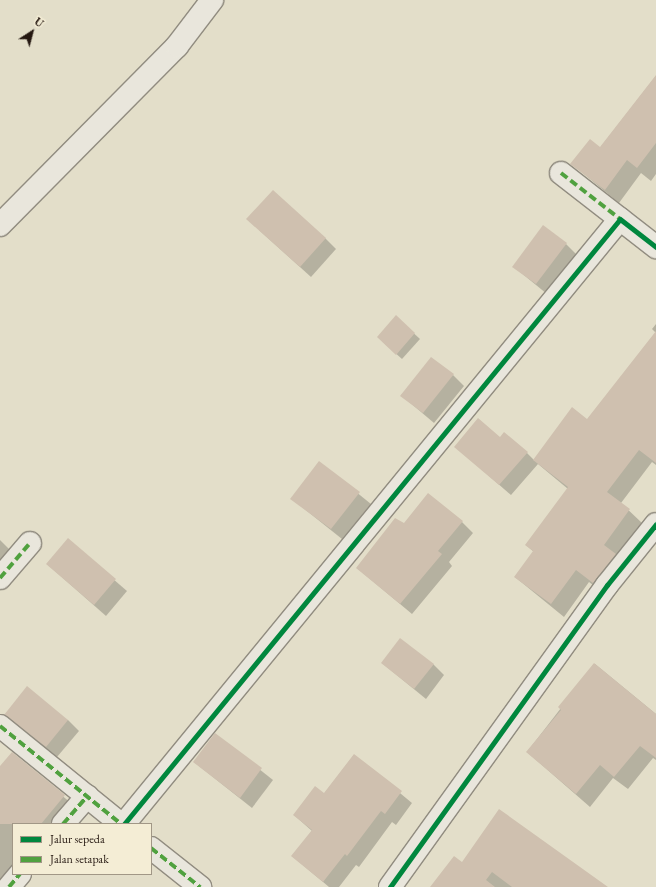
<!DOCTYPE html>
<style>
body{margin:0}
#map{position:relative;width:656px;height:887px;overflow:hidden;background:#e3dec9;font-family:"EB Garamond",serif}
div>[style]{position:absolute}
[style*='--x']{left:calc(var(--x)*1px);top:calc(var(--y)*1px);width:calc(var(--w)*1px);rotate:calc(var(--a)*1deg)}
.shadow>*{inset:0;background:#0003}
.building>*{inset:0;background:#cfc0af}
.roads{filter:drop-shadow(1px 0 #918c80) drop-shadow(-1px 0 #918c80) drop-shadow(0 1px #918c80) drop-shadow(0 -1px #918c80)}
.street>*{height:22px;margin:-11px;padding:0 11px;transform-origin:11px;border-radius:11px;background:#e9e6dc}
.quiet>*{height:4px;margin-top:-2px;transform-origin:0;background:repeating-linear-gradient(90deg,#50a13f 0 8px,transparent 0 12px)}
.cycleway>*{height:5px;margin:-2.5px;padding:0 2.5px;transform-origin:2.5px;border-radius:2.5px;background:#00873e}
span{translate:-50% -50%;white-space:nowrap;text-align:center;line-height:1.15;-webkit-text-stroke:3px #f4edd5;paint-order:stroke}
.legend{position:absolute;left:12px;top:823px;width:140px;height:52px;box-sizing:border-box;background:#f4edd5;border:1px solid #a19786;margin:0;padding:5px 7px;list-style:none;font-size:12px;color:#241710}
.legend li{display:flex;align-items:center;gap:8px;height:20px}
.legend b{width:20px;border:1px solid #a19786}
.north{position:absolute;left:12px;top:12px;width:40px;height:40px;-webkit-text-stroke:3px #f4edd5;paint-order:stroke;rotate:36deg;font-size:11px;font-weight:700;line-height:16px;text-align:center;color:#241710}
.north::after{content:'';display:block;margin:auto;width:14px;height:18px;background:#241710;clip-path:polygon(50% 0,100% 100%,50% 72%,0 100%)}
</style>
<div id="map">
<div class="shadow">
<i style="clip-path:polygon(656px 76px,656px 174px,651px 181px,641px 173px,619px 203px,572px 164px,600px 148px)"></i>
<i style="clip-path:polygon(259px 230px,325px 238px,336px 249px,311px 277px)"></i>
<i style="clip-path:polygon(566px 244px,577px 255px,547px 294px,514px 267px)"></i>
<i style="clip-path:polygon(396px 317px,420px 339px,402px 359px,384px 343px)"></i>
<i style="clip-path:polygon(656px 324px,656px 465px,652px 462px,621px 503px,642px 523px,617px 556px,606px 595px,589px 582px,564px 617px,515px 577px,534px 552px,526px 545px,568px 489px,538px 464px,511px 495px,456px 447px,500px 438px,527px 453px,534px 460px,587px 420px,656px 333px,652px 329px)"></i>
<i style="clip-path:polygon(453px 375px,464px 386px,434px 423px,401px 395px)"></i>
<i style="clip-path:polygon(319px 462px,371px 504px,342px 539px,292px 499px)"></i>
<i style="clip-path:polygon(462px 522px,473px 533px,449px 562px,452px 566px,412px 614px,357px 568px,404px 524px)"></i>
<i style="clip-path:polygon(0 540px,10px 550px,0 563px)"></i>
<i style="clip-path:polygon(68px 540px,127px 591px,106px 616px,47px 564px)"></i>
<i style="clip-path:polygon(382px 663px,433px 664px,444px 675px,426px 699px)"></i>
<i style="clip-path:polygon(595px 664px,656px 714px,656px 760px,653px 758px,628px 789px,613px 778px,590px 807px,527px 752px)"></i>
<i style="clip-path:polygon(5px 714px,68px 720px,79px 731px,57px 757px)"></i>
<i style="clip-path:polygon(215px 734px,273px 780px,252px 808px,194px 762px)"></i>
<i style="clip-path:polygon(12px 753px,79px 810px,67px 824px,13px 824px,13px 867px,0 884px,0 768px)"></i>
<i style="clip-path:polygon(354px 755px,412px 803px,396px 825px,392px 822px,359px 867px,356px 865px,339px 887px,329px 887px,292px 856px,312px 831px,294px 815px,324px 794px)"></i>
<i style="clip-path:polygon(462px 864px,606px 887px,435px 887px)"></i>
</div>
<div class="building">
<i style="clip-path:polygon(656px 75px,656px 143px,637px 168px,627px 160px,605px 190px,570px 164px,590px 139px,600px 147px)"></i>
<i style="clip-path:polygon(273px 190px,326px 238px,300px 267px,246px 219px)"></i>
<i style="clip-path:polygon(543px 225px,567px 243px,536px 284px,512px 267px)"></i>
<i style="clip-path:polygon(396px 315px,415px 333px,396px 355px,377px 337px)"></i>
<i style="clip-path:polygon(656px 331px,656px 463px,639px 450px,607px 492px,630px 509px,604px 545px,616px 554px,593px 583px,576px 570px,551px 604px,514px 577px,533px 551px,525px 545px,568px 487px,533px 460px,572px 407px,587px 419px)"></i>
<i style="clip-path:polygon(431px 357px,454px 374px,423px 413px,400px 396px)"></i>
<i style="clip-path:polygon(478px 418px,500px 437px,504px 432px,528px 452px,499px 485px,454px 447px)"></i>
<i style="clip-path:polygon(319px 461px,360px 492px,331px 529px,290px 499px)"></i>
<i style="clip-path:polygon(428px 493px,463px 521px,438px 551px,442px 554px,400px 604px,356px 568px,395px 518px,404px 523px)"></i>
<i style="clip-path:polygon(68px 538px,116px 579px,94px 605px,46px 564px)"></i>
<i style="clip-path:polygon(400px 638px,434px 664px,414px 689px,381px 663px)"></i>
<i style="clip-path:polygon(594px 663px,656px 714px,656px 758px,640px 746px,614px 777px,600px 765px,576px 794px,526px 752px,561px 710px,558px 707px)"></i>
<i style="clip-path:polygon(27px 686px,68px 720px,46px 747px,4px 715px)"></i>
<i style="clip-path:polygon(215px 733px,262px 768px,240px 798px,193px 762px)"></i>
<i style="clip-path:polygon(12px 752px,65px 795px,41px 824px,0 824px,0 766px)"></i>
<i style="clip-path:polygon(354px 754px,402px 791px,385px 814px,381px 811px,347px 856px,345px 854px,323px 882px,291px 856px,312px 830px,293px 815px,315px 786px,324px 793px)"></i>
<i style="clip-path:polygon(499px 809px,608px 887px,512px 887px,492px 872px,486px 880px,495px 887px,430px 887px,454px 856px,462px 862px)"></i>
</div>
<div class="roads">
<div class="street">
<i style="--x:561;--y:173;--w:75;--a:37.9"></i>
<i style="--x:0;--y:225;--w:252;--a:-45.3"></i>
<i style="--x:177;--y:46;--w:58;--a:-52.7"></i>
<i style="--x:0;--y:578;--w:46;--a:-49.4"></i>
<i style="--x:0;--y:726;--w:156;--a:39"></i>
<i style="--x:63;--y:824;--w:37;--a:-49"></i>
<i style="--x:124;--y:824;--w:782;--a:-50.65"></i>
<i style="--x:620;--y:219;--w:46;--a:37.9"></i>
<i style="--x:151;--y:848;--w:63;--a:38.5"></i>
<i style="--x:9;--y:887;--w:17;--a:-50"></i>
<i style="--x:390;--y:887;--w:372;--a:-54.3"></i>
<i style="--x:607;--y:585;--w:78;--a:-51.2"></i>
</div>
</div>
<div class="quiet">
<i style="--x:561;--y:173;--w:75;--a:37.9"></i>
<i style="--x:0;--y:578;--w:46;--a:-49.4"></i>
<i style="--x:0;--y:726;--w:156;--a:39"></i>
<i style="--x:63;--y:824;--w:37;--a:-49"></i>
<i style="--x:151;--y:848;--w:63;--a:38.5"></i>
<i style="--x:9;--y:887;--w:17;--a:-50"></i>
</div>
<div class="cycleway">
<i style="--x:124;--y:824;--w:782;--a:-50.65"></i>
<i style="--x:620;--y:219;--w:46;--a:37.9"></i>
<i style="--x:390;--y:887;--w:372;--a:-54.3"></i>
<i style="--x:607;--y:585;--w:78;--a:-51.2"></i>
</div>
<ul class="legend">
<li><b style="height:5px;background:#00873e"></b>Jalur sepeda</li>
<li><b style="height:5px;background:#50a13f"></b>Jalan setapak</li>
</ul>
<div class="north">U</div>
</div>
